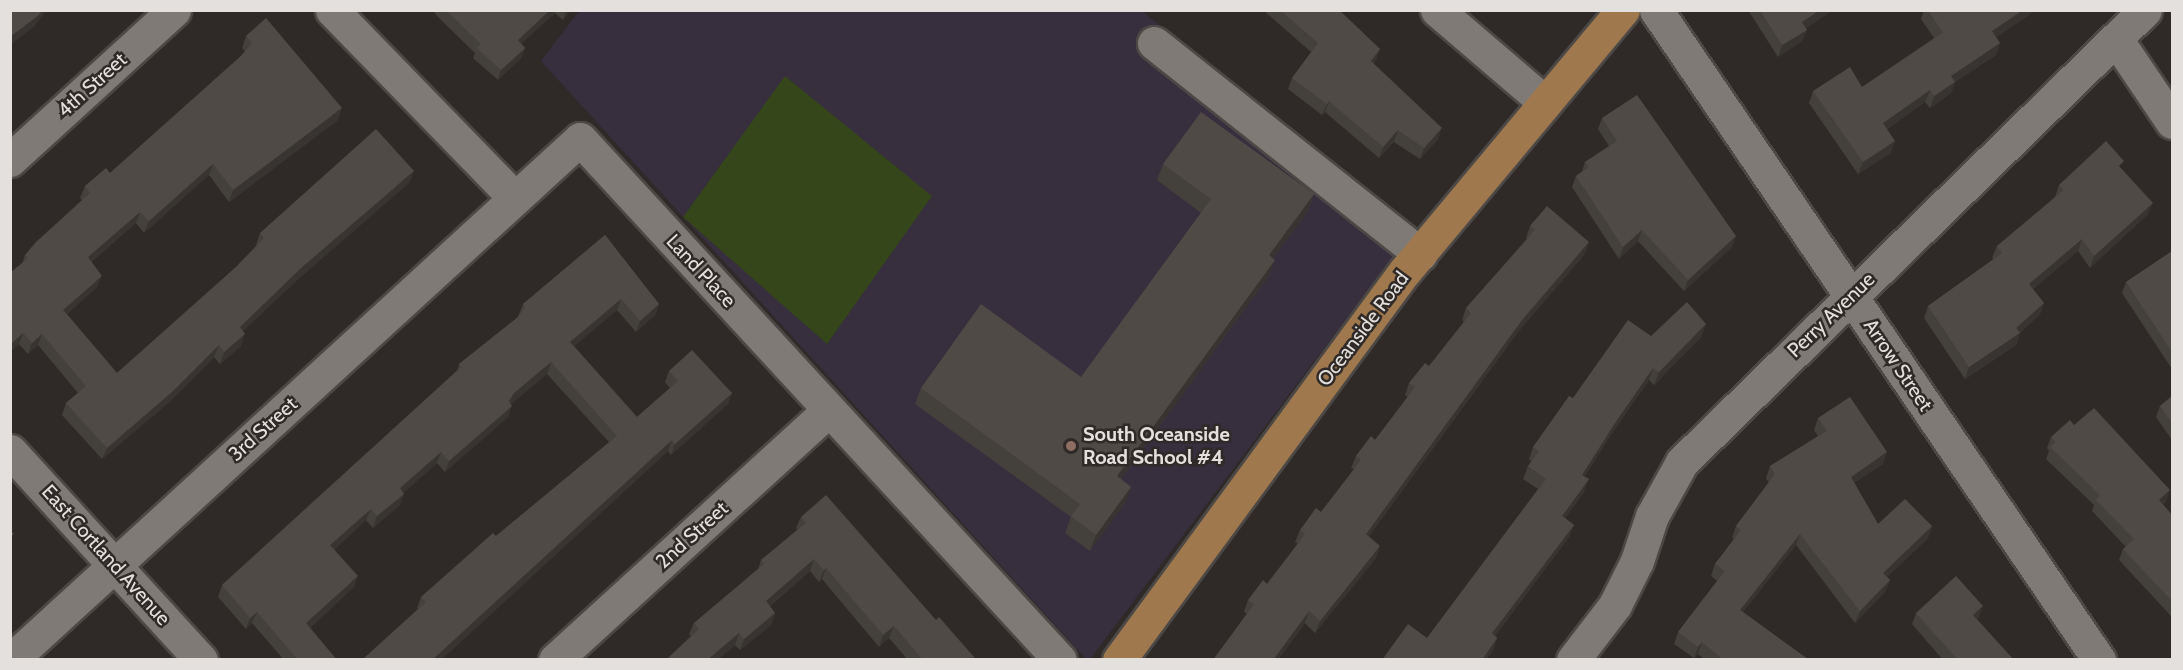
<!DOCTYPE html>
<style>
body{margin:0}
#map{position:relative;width:2183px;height:670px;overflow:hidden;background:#2f2a27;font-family:Cabin,sans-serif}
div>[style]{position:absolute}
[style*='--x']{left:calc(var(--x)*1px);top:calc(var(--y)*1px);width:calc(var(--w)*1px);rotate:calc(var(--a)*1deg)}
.education>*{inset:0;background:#372e3e}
.green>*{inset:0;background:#34461a}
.roads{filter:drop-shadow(2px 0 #4c4845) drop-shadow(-2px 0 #4c4845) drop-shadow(0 2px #4c4845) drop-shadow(0 -2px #4c4845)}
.minor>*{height:33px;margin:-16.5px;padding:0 16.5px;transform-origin:16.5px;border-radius:16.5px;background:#7f7a76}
.major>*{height:33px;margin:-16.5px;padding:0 16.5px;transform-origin:16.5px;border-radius:16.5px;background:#9f784e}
.wall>*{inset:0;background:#44403c}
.shaded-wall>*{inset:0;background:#373431}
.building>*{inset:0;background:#4f4a46}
.dots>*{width:16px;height:16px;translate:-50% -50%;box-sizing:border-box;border:3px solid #2f2a27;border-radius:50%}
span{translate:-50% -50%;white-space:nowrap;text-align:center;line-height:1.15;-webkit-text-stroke:5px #2f2a27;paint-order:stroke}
.street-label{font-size:20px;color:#e3e0dd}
.poi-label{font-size:20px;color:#e3e0dd;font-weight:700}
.left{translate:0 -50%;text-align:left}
.frame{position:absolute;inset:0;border:12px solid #e3e0dd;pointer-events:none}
</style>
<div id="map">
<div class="education">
<i style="clip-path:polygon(579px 11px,1142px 11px,1411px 233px,1090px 659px,1086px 659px,541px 61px)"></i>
</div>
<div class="green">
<i style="clip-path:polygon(785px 76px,932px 196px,827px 344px,683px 217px)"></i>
</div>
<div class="roads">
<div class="minor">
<i style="--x:332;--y:10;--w:262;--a:45.8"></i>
<i style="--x:1437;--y:10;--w:140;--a:40.6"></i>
<i style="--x:1656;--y:10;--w:787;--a:55.72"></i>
<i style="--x:2116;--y:39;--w:100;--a:56"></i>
<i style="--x:1154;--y:43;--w:340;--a:38.4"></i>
<i style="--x:10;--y:160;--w:222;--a:-42.4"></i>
<i style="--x:10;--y:451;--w:283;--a:47.6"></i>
<i style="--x:11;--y:660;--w:771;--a:-42.48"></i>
<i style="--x:580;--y:139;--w:708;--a:47.35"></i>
<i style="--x:555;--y:660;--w:371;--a:-42.4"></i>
<i style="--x:1573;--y:660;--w:69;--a:-52.6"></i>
<i style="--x:1615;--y:605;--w:49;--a:-63.4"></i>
<i style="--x:1637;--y:561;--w:47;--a:-71.6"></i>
<i style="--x:1652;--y:516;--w:62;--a:-60.9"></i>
<i style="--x:1682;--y:462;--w:647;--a:-44.31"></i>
</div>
<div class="major">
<i style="--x:1119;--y:660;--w:484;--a:-53.7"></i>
<i style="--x:1406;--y:270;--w:339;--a:-50.2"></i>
</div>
</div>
<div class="wall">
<i style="clip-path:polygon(432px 10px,571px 10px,563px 20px,555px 13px,521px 44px,525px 48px,521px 58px,498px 80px,473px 58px,475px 53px,440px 19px)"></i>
<i style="clip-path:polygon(1263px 10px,1339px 10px,1380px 49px,1376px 60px,1373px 64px,1438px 139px,1420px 159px,1394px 142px,1379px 158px,1325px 112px,1322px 115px,1288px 89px,1292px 78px,1311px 52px)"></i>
<i style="clip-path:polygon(1748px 10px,1833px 10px,1806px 28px,1807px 30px,1802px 41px,1778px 57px)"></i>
<i style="clip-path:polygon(1924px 10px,2036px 10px,1996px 37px,2000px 43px,1996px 55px,1955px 82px,1951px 93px,1930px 108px,1925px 102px,1887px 129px,1891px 153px,1858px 174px,1809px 103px,1813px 91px,1862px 87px,1934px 38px,1921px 19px)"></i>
<i style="clip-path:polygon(246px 36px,338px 120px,229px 202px,209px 175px,144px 233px,136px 223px,91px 262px,97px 287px,67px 314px,117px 373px,236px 267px,257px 246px,256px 245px,260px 233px,410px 182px,297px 280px,243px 331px,241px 346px,220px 364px,214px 357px,168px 403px,102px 459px,62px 415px,66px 403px,78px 393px,38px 345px,28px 354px,19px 344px,10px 352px,10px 273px,22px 264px,25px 255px,82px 200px,80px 198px,85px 186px,110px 173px,241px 56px,245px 51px,242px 48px)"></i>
<i style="clip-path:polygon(1602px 118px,1736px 236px,1732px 247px,1684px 291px,1638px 241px,1619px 259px,1572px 187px,1576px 176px,1582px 171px,1585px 162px,1609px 146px,1598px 129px)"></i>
<i style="clip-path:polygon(1163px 164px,1314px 194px,1308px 211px,1273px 258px,1269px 276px,1121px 479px,1131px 487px,1125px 503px,1090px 551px,1065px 533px,1071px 517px,915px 404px,921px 388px,1081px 377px,1201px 213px,1157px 180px)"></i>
<i style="clip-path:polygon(2122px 169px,2148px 214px,2090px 268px,2078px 251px,2033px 289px,2044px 303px,2040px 314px,2020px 333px,2016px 345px,1965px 379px,1924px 318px,1928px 306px,1994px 259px,1992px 258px,1997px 246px,2055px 197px,2059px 185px)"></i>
<i style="clip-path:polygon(1530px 226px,1585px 254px,1518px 332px,1369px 536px,1376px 558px,1315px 633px,1305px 623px,1278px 660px,1213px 660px,1247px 614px,1244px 612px,1248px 600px,1267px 584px,1298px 544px,1295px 542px,1300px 530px,1321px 512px,1354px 469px,1351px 468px,1356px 456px,1375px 440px,1408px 397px,1405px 395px,1409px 383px,1429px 366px,1464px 322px,1462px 320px,1466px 308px,1527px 239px,1526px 238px)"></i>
<i style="clip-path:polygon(605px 235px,659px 304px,655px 315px,636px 332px,617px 310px,574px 346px,637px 417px,670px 388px,665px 382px,669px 371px,732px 393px,728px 404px,671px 455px,668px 451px,441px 660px,362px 660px,418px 609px,417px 608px,421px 597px,496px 536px,609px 442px,547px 374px,511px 404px,508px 417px,445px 472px,437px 463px,403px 493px,400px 505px,373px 528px,366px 520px,334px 550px,354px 587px,310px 628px,337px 660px,284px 660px,252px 623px,246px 629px,218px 597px,222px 585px,457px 371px,459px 364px,518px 317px,523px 304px)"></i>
<i style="clip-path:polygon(2172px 251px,2172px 369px,2122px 293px,2126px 282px)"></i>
<i style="clip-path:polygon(1651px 336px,1702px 336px,1654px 385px,1649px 380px,1608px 439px,1585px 476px,1584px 492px,1565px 518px,1574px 525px,1569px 537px,1495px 636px,1497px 638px,1493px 650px,1486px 660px,1382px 660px,1427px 638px,1538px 489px,1523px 479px,1528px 466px,1531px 461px,1529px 459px,1533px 447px,1573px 398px)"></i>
<i style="clip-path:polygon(2172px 396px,2172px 440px,2156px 417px,2160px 406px)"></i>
<i style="clip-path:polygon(1818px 418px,1883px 464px,1854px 483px,1878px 524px,1932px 526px,1928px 538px,1887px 577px,1890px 580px,1885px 592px,1855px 623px,1796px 545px,1743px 612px,1809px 660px,1705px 660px,1698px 654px,1694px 658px,1674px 644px,1678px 632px,1717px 581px,1711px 576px,1715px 564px,1734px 539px,1732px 538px,1736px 526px,1769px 483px,1766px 478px,1770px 466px,1818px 436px,1814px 430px)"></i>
<i style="clip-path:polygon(2074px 425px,2166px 502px,2163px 504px,2172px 515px,2172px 617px,2119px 560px,2123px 549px,2126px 547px,2092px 511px,2094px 505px,2046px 459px,2049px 451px,2047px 448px,2051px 437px)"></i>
<i style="clip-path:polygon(801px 517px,936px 620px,974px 657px,973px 660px,908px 660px,889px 638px,879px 647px,822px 579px,819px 582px,810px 571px,770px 606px,775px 613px,771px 625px,740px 650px,735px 645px,717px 660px,666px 660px,691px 636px,689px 634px,694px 623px,758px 569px,761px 560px,797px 530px,796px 528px)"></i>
<i style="clip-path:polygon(1916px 613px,1979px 617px,1977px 620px,2014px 660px,1943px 660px,1912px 624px)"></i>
</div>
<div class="shaded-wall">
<i style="clip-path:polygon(42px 10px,47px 10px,35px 26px,10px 45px,10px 37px)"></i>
<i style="clip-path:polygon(550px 10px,556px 10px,555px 13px,514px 51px,518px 40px)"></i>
<i style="clip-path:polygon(566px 10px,571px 10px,563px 20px)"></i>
<i style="clip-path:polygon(1820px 10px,1833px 10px,1798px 34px,1802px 22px)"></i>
<i style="clip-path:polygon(2023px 10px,2036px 10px,1988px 43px,1992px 31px)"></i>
<i style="clip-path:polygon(1807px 30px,1802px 41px,1778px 57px,1782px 45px)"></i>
<i style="clip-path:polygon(2000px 43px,1996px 55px,1955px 82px,1951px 93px,1930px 108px,1934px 96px,1951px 76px)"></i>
<i style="clip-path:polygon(525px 48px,521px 58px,498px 80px,501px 70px)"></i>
<i style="clip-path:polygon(1380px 49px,1376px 60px,1366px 72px,1371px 61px)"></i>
<i style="clip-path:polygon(1930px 90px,1925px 102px,1879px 134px,1883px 123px)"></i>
<i style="clip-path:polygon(1329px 101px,1325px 112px,1322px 115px,1327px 104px)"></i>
<i style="clip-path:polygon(342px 108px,338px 120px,229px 202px,233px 190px)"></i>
<i style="clip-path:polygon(1442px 128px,1438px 139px,1420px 159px,1424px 148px)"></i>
<i style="clip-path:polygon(1398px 130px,1394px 142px,1379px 158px,1383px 147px)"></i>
<i style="clip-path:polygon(1895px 141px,1891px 153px,1858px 174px,1863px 162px)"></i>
<i style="clip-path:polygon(213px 164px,209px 175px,144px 233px,149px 221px)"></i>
<i style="clip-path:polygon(414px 171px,410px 182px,297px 280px,235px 339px,240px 327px,301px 268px)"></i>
<i style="clip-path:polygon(1314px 194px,1308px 211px,1263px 272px,1269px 255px)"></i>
<i style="clip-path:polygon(2153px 203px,2148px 214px,2090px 268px,2094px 256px)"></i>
<i style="clip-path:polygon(140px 212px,136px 223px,83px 268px,88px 257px)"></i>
<i style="clip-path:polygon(1642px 230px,1638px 241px,1619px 259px,1623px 247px)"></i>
<i style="clip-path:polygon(1736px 236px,1732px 247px,1684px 291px,1688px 280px)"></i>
<i style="clip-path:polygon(2082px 239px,2078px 251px,2024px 296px,2029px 284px)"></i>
<i style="clip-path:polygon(1589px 242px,1585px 254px,1518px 332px,1362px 545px,1366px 534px,1522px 320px)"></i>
<i style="clip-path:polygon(1275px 260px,1269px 276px,1111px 493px,1117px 476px)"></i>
<i style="clip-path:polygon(102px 276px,97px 287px,59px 321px,63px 310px)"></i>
<i style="clip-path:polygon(621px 299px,617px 310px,566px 353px,570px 342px)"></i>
<i style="clip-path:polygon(2044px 303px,2040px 314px,2018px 335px,2020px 333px,2016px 345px,1965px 379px,1969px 367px,2016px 328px)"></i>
<i style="clip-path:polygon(659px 304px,655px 315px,636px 332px,640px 321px)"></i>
<i style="clip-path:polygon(1706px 324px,1702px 336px,1654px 385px,1659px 372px)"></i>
<i style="clip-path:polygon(23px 333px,19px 344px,10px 352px,12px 343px)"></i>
<i style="clip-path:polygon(42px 334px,38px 345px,28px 354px,32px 343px)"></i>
<i style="clip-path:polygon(245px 334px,241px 346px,220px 364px,224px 352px)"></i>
<i style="clip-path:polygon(219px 345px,214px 357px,168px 403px,102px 459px,107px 448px)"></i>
<i style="clip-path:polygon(551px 362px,547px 374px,510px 405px,509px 401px,514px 393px)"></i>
<i style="clip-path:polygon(1653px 368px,1649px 380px,1608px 439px,1578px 487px,1582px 475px,1613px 426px)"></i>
<i style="clip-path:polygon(732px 393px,728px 404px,671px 455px,675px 444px)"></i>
<i style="clip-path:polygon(512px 406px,508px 417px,445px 472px,449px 461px)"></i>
<i style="clip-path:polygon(672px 440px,668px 451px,441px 660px,432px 660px)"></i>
<i style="clip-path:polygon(441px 452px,437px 463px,395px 500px,400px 488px)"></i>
<i style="clip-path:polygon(1887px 452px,1883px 464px,1847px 488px,1851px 477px)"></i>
<i style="clip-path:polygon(1589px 479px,1584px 492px,1558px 529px,1562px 516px)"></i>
<i style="clip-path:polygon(1131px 487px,1125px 503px,1090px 551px,1096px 535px)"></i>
<i style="clip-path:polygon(2170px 490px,2166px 502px,2154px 512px,2159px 500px)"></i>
<i style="clip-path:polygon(404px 494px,400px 505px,373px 528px,377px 516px)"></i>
<i style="clip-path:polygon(371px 509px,366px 520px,326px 557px,330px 545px)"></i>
<i style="clip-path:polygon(1574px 525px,1569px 537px,1487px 646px,1492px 633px)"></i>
<i style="clip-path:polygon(1932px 526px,1928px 538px,1879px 585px,1883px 573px)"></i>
<i style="clip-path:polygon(1800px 534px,1796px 545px,1736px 621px,1740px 610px)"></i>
<i style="clip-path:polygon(1380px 546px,1376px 558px,1315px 633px,1320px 621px)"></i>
<i style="clip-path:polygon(814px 559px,810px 571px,761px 613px,766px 601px)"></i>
<i style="clip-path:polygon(826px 568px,822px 579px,819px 582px,824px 570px)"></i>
<i style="clip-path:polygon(358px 576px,354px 587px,302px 635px,306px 623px)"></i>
<i style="clip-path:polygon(1890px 580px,1885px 592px,1855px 623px,1860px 611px)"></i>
<i style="clip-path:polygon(1983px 606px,1979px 617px,1969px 627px,1973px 615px)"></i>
<i style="clip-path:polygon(1309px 611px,1305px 623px,1278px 660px,1273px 660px)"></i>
<i style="clip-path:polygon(257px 612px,252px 623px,246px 629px,250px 618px)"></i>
<i style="clip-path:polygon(775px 613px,771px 625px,740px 650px,744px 639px)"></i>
<i style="clip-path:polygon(894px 626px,889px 638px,879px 647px,883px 635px)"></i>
<i style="clip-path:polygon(739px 633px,735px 645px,717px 660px,707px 660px)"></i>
<i style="clip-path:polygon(1497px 638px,1493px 650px,1486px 660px,1482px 660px)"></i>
<i style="clip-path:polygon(1702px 642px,1698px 654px,1694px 658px,1698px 647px)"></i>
</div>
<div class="building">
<i style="clip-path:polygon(10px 10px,42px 10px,39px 15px,10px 37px)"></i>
<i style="clip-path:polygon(446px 10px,550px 10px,518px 40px,525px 48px,501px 70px,477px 48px,481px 44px)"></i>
<i style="clip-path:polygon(1280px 10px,1339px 10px,1380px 49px,1371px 61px,1442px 128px,1424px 148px,1398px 130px,1383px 147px,1329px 101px,1327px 104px,1292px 78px,1318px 43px)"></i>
<i style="clip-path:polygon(1760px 10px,1820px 10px,1802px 22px,1807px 30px,1782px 45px)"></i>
<i style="clip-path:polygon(1928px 10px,2023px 10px,1992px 31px,2000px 43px,1951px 76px,1955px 82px,1934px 96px,1930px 90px,1883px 123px,1895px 141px,1863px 162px,1813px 91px,1850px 67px,1862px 87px,1943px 33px)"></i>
<i style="clip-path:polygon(266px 18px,342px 108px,233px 190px,213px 164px,149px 221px,140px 212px,88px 257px,102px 276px,63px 310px,117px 373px,236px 267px,264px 238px,260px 233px,376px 129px,414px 171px,301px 268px,240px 327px,245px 334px,224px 352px,219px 345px,172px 392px,107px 448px,66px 403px,86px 386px,42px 334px,32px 343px,23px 333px,12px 343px,10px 341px,10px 273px,28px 258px,25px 255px,36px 242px,90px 193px,85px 186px,106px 168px,110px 173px,241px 56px,252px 43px,246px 36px)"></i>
<i style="clip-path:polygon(1637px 95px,1736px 236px,1688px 280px,1642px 230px,1623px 247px,1576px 176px,1589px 167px,1585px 162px,1617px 141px,1602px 118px)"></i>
<i style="clip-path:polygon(1201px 112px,1314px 194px,1269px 255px,1275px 260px,1117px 476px,1131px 487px,1096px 535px,1071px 516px,1080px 504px,921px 388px,981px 304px,1081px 377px,1211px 199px,1163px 164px)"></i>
<i style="clip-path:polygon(2106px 141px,2124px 161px,2119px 166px,2153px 203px,2094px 256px,2082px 239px,2029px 284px,2044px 303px,2016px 328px,2020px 333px,1969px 367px,1928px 306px,2002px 253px,1997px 246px,2064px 190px,2059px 185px)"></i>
<i style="clip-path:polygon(1547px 206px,1589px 242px,1522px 320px,1366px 534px,1380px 546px,1320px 621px,1309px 611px,1273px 660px,1213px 660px,1254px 604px,1248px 600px,1263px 580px,1267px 584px,1305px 534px,1300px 530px,1316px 508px,1321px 512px,1361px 460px,1356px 456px,1371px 436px,1375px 440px,1415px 387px,1409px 383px,1425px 363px,1429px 366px,1471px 313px,1466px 308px,1535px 230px,1530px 226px)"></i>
<i style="clip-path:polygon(605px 235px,659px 304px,640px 321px,621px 299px,570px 342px,637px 417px,678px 381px,669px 371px,692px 350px,732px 393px,675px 444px,672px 440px,432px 660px,362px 660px,426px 602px,421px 597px,493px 533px,496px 536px,617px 436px,551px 362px,514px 393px,509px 401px,512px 406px,449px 461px,441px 452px,400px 488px,404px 494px,377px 516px,371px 509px,330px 545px,358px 576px,306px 623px,337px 660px,298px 660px,257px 612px,250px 618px,222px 585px,461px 367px,459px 364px,518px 317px,525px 307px,523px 304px)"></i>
<i style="clip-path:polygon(2172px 251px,2172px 352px,2126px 282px)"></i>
<i style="clip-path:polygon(1687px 302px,1706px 324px,1659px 372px,1653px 368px,1613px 426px,1582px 475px,1589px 479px,1562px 516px,1574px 525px,1492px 633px,1497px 638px,1482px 660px,1382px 660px,1408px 624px,1427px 638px,1546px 479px,1528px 466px,1539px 451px,1533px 447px,1569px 396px,1573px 398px,1628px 320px,1651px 336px)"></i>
<i style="clip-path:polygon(2172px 396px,2172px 423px,2160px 406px)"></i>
<i style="clip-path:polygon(1850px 397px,1887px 452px,1851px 477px,1878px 524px,1905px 499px,1932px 526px,1883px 573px,1890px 580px,1860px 611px,1800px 534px,1740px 610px,1809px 660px,1724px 660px,1702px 642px,1698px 647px,1678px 632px,1725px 571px,1715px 564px,1741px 530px,1736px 526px,1775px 474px,1770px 466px,1827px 431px,1818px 418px)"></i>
<i style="clip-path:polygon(2094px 408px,2170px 490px,2159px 500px,2172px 515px,2172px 601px,2123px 549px,2134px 539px,2096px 500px,2100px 495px,2050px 447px,2056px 442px,2051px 437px,2070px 420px,2074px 425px)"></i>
<i style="clip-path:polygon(826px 495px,936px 620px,939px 617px,974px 657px,971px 660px,923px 660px,894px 626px,883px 635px,826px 568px,824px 570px,814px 559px,766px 601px,775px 613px,744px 639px,739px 633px,707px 660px,666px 660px,699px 629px,694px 623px,764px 564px,761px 560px,806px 523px,801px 517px)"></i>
<i style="clip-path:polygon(10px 530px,14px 534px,10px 537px)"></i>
<i style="clip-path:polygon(1956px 576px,1983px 606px,1973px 615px,2014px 660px,1958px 660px,1916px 613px)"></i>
</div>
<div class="dots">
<i style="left:1071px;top:446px;background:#8d6e63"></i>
</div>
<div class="street-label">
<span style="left:92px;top:85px;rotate:-42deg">4th Street</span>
<span style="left:701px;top:271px;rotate:47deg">Land Place</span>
<span style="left:1831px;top:315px;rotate:-44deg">Perry Avenue</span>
<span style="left:1363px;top:329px;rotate:-53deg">Oceanside Road</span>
<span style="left:1898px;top:365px;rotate:56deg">Arrow Street</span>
<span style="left:263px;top:429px;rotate:-42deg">3rd Street</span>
<span style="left:692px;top:535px;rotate:-42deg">2nd Street</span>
<span style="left:106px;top:555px;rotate:48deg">East Cortland Avenue</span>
</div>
<div class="poi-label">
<span class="left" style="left:1083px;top:446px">South Oceanside<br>Road School #4</span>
</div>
<div class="frame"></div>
</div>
